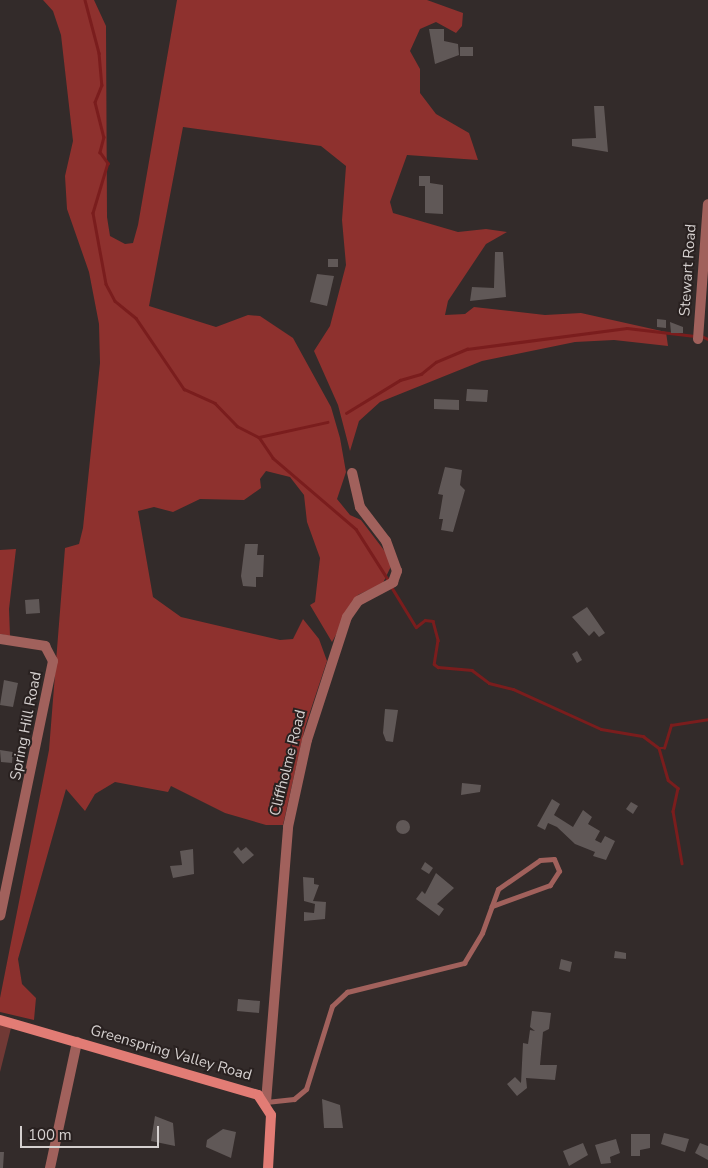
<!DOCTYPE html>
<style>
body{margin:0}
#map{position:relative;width:708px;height:1168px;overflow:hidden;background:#332b2a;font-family:"Nunito Sans",sans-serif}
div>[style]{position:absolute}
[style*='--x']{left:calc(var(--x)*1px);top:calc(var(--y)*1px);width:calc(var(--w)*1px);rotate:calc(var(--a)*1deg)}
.green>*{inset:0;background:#703935}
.forest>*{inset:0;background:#8e312e}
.stream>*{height:2.5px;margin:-1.25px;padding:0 1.25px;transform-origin:1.25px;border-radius:1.25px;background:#7a1d1d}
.building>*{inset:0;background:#605857}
.round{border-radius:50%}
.service>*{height:5px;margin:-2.5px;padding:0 2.5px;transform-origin:2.5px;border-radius:2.5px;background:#a1615c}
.minor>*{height:10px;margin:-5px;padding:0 5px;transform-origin:5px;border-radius:5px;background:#a1615c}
.secondary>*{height:10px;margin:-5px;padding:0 5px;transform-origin:5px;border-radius:5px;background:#e27c75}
span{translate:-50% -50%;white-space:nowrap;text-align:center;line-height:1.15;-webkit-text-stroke:4px #292120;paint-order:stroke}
.street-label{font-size:15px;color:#d5d0cf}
.scale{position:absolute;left:20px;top:1126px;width:139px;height:22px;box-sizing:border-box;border:2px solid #d5d0cf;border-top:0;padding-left:6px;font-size:15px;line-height:18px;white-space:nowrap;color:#d5d0cf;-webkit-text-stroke:4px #292120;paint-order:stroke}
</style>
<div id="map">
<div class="green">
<i style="clip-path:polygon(0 1024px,11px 1028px,0 1072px)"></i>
</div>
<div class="forest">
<i style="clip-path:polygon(43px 0,94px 0,106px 26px,107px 217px,110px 236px,125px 244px,133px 243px,138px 225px,177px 0,427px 0,463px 13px,462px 26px,456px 33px,436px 22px,420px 29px,410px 51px,420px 69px,420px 93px,436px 114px,469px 133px,478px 160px,407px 155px,390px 202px,393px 213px,458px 232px,486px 229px,507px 232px,486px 244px,448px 301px,445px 315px,465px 314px,474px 307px,545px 315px,581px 313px,666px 332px,668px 346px,614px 340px,575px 342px,482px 361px,380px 402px,359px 421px,350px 451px,338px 405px,314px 351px,330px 326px,346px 265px,342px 220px,346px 166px,321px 146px,183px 127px,149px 306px,216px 327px,248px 315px,260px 316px,293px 338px,331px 407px,340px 438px,346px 472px,337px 499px,350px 515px,361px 520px,393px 562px,383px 583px,358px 595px,332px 642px,310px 605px,315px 602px,320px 558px,307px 522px,304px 495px,290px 477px,266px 471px,260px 479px,261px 488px,244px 500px,200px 499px,173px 512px,154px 507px,138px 511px,153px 597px,181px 617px,280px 640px,293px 639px,303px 619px,319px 639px,327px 661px,305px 727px,283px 825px,266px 825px,225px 813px,171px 786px,168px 792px,115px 782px,95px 794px,85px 811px,66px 789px,18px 959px,22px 984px,36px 998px,34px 1020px,0 1012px,0 998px,49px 750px,65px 548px,79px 544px,83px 528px,100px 363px,99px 324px,89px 272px,67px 209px,65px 176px,73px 141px,61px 35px,53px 11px)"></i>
<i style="clip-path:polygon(16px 549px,9px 609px,10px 636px,0 634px,0 550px)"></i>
</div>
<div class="stream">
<i style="--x:85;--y:0;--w:55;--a:75.2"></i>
<i style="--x:99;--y:53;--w:32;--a:85"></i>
<i style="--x:102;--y:85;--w:18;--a:112"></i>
<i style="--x:95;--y:102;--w:36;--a:76"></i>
<i style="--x:104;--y:137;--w:16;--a:105"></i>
<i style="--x:100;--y:152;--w:14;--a:54"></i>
<i style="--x:108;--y:163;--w:52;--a:106.7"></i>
<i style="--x:93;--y:213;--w:72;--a:79.6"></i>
<i style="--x:106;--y:284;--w:19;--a:62"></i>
<i style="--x:115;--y:301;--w:27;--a:39"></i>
<i style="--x:136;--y:318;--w:86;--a:55.9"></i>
<i style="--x:184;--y:389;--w:34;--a:24"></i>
<i style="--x:215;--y:403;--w:32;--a:46"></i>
<i style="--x:237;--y:426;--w:25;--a:27"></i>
<i style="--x:259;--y:437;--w:25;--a:56"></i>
<i style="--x:273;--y:458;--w:109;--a:40.5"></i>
<i style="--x:356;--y:529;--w:62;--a:57.6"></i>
<i style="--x:701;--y:336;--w:8;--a:23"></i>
<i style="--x:346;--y:413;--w:63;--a:-31.4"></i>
<i style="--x:400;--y:380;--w:22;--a:-16"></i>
<i style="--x:421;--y:374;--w:19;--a:-39"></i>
<i style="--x:436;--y:362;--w:34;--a:-23"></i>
<i style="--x:467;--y:349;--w:161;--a:-7.5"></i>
<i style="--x:627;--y:328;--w:68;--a:6.7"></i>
<i style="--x:259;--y:437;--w:70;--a:-12.4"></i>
<i style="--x:391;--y:586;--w:48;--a:58.6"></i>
<i style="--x:416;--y:627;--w:11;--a:-38"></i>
<i style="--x:425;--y:620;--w:8;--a:7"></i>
<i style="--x:433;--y:621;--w:20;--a:75"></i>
<i style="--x:438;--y:640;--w:24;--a:99"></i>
<i style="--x:434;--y:664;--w:5;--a:37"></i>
<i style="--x:438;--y:667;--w:34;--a:5"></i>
<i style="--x:472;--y:670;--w:21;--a:37"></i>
<i style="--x:489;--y:683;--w:25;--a:14"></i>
<i style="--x:513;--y:689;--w:97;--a:24.4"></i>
<i style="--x:601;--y:729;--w:43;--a:9.5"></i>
<i style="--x:643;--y:736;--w:20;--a:37"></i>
<i style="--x:659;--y:748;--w:5;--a:0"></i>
<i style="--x:664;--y:748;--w:24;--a:-73"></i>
<i style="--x:671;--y:725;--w:37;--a:-9"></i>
<i style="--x:659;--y:748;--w:33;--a:74"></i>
<i style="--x:668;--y:780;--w:13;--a:39"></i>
<i style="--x:678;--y:788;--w:24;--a:102"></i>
<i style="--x:673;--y:811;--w:53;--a:80.2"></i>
</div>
<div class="building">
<i style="clip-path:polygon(429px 29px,444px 29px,444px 41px,458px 44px,459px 55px,435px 64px)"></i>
<i style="clip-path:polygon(460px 47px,473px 47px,473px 56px,460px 56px)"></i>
<i style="clip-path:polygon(594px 106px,604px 106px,608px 152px,572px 146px,572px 139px,596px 138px)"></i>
<i style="clip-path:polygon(419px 176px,430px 176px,430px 183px,443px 185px,443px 214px,425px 213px,425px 186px,419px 186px)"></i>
<i style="clip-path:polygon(495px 252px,503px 252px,506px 297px,470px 301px,472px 287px,494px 288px)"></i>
<i style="clip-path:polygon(328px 259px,338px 259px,338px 267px,328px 267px)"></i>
<i style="clip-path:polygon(317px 274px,334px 276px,327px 306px,310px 302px)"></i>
<i style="clip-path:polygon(657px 319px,666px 320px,666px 328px,657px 327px)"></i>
<i style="clip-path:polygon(670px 322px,683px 327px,683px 333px,671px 333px)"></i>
<i style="clip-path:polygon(467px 389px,488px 390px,487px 402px,466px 401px)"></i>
<i style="clip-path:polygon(434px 399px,459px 400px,459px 410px,434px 409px)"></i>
<i style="clip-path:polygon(445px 467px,462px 470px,460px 485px,465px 490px,453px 532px,441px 530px,443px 519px,439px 519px,443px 495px,438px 494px)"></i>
<i style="clip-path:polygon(245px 544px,258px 544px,257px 555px,264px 555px,263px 577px,256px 577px,256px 587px,243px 586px,241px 576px)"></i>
<i style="clip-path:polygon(39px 599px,40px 613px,26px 614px,25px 600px)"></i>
<i style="clip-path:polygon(587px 607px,605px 633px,599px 637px,594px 631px,589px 636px,572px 617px)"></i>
<i style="clip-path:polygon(577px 651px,582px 660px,577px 663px,572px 654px)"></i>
<i style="clip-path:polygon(4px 680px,18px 683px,13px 707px,0 705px)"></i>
<i style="clip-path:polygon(385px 709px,398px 710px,393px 742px,386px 741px,383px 733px)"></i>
<i style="clip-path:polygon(0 750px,13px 752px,12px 763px,1px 762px)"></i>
<i style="clip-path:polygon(462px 783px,481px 785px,480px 792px,461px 795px)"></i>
<i style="clip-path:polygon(552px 799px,560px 804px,554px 815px,573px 827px,583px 810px,592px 817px,588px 824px,600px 831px,595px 840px,601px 843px,605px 836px,615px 841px,606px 860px,593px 856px,595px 852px,575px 844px,557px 827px,548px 823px,545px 830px,537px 826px)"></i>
<i style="clip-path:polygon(631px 802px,638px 806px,633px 814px,626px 809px)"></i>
<i class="round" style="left:396px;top:820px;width:14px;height:14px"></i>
<i style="clip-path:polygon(238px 847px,241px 851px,246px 847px,254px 855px,243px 864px,233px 852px)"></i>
<i style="clip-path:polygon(193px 849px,194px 874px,173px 878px,170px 866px,182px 865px,180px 851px)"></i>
<i style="clip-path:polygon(425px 862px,433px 868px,429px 874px,421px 869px)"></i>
<i style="clip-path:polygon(436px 873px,454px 888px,437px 904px,444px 909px,439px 916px,416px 899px,422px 891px,425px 894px)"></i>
<i style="clip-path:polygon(303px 877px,314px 878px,314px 884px,319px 885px,313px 901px,326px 902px,325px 919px,304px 921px,304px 912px,314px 913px,315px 904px,304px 901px)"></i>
<i style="clip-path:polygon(615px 951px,626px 953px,626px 959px,614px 958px)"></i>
<i style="clip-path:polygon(561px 959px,572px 962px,570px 972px,559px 969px)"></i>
<i style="clip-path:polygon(238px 999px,260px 1001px,259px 1013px,237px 1011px)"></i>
<i style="clip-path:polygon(532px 1011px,551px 1013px,549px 1029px,543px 1032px,540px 1065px,557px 1065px,555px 1080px,526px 1078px,527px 1088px,517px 1096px,507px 1084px,515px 1077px,521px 1083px,523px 1043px,528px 1044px,530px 1030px,535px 1031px,530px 1027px)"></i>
<i style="clip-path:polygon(322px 1099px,340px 1105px,343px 1128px,324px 1128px)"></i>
<i style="clip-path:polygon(155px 1116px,173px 1123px,175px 1146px,151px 1141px)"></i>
<i style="clip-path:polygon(223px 1129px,236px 1132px,231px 1158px,206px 1147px,207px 1140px)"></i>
<i style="clip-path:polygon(664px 1133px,689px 1139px,685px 1152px,661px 1144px)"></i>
<i style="clip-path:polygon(631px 1134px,650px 1134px,650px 1148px,640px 1150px,640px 1156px,631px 1156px)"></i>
<i style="clip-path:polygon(616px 1139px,620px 1153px,610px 1157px,611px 1163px,601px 1164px,595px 1145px)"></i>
<i style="clip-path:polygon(583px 1143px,588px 1155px,569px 1166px,563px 1151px)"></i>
<i style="clip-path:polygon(700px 1143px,708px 1146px,708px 1160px,695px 1153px)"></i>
<i style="clip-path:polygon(0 1152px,4px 1152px,3px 1168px,0 1168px)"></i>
</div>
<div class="service">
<i style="--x:266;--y:1102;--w:28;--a:-6"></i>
<i style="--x:294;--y:1099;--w:16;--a:-40"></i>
<i style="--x:306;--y:1089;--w:87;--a:-72.6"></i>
<i style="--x:332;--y:1006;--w:21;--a:-43"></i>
<i style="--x:347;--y:992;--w:121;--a:-13.9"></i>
<i style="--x:464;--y:963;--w:35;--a:-59"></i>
<i style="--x:482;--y:933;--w:47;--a:-70"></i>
<i style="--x:498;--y:889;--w:51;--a:-34.6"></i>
<i style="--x:540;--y:860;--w:14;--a:-4"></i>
<i style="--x:554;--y:859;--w:13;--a:67"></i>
<i style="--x:559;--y:871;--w:17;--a:123"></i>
<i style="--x:550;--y:885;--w:62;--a:160.1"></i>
</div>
<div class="minor">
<i style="--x:698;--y:339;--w:135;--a:-85.8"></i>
<i style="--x:0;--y:639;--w:46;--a:8.8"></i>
<i style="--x:45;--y:646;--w:17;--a:62"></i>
<i style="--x:53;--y:661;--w:260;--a:101.7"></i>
<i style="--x:266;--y:1102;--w:276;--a:-85.4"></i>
<i style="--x:288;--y:827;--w:89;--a:-77.7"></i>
<i style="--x:307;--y:740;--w:129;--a:-72"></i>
<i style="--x:347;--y:617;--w:19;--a:-55"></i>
<i style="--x:358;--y:601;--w:40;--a:-28"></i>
<i style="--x:393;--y:582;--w:12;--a:-70"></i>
<i style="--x:397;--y:571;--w:32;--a:-110"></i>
<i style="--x:386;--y:541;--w:43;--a:-127.4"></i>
<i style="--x:360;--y:507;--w:35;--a:-103"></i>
<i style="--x:50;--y:1168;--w:129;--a:-77.9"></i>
</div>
<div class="secondary">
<i style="--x:0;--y:1020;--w:269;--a:16.2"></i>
<i style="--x:258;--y:1095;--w:24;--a:57"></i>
<i style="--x:271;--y:1115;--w:53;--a:93.2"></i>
</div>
<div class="street-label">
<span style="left:688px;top:270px;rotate:-86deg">Stewart Road</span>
<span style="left:26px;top:726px;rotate:-79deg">Spring Hill Road</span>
<span style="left:288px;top:763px;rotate:-76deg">Cliffholme Road</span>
<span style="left:171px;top:1053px;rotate:16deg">Greenspring Valley Road</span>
</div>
<div class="scale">100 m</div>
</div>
